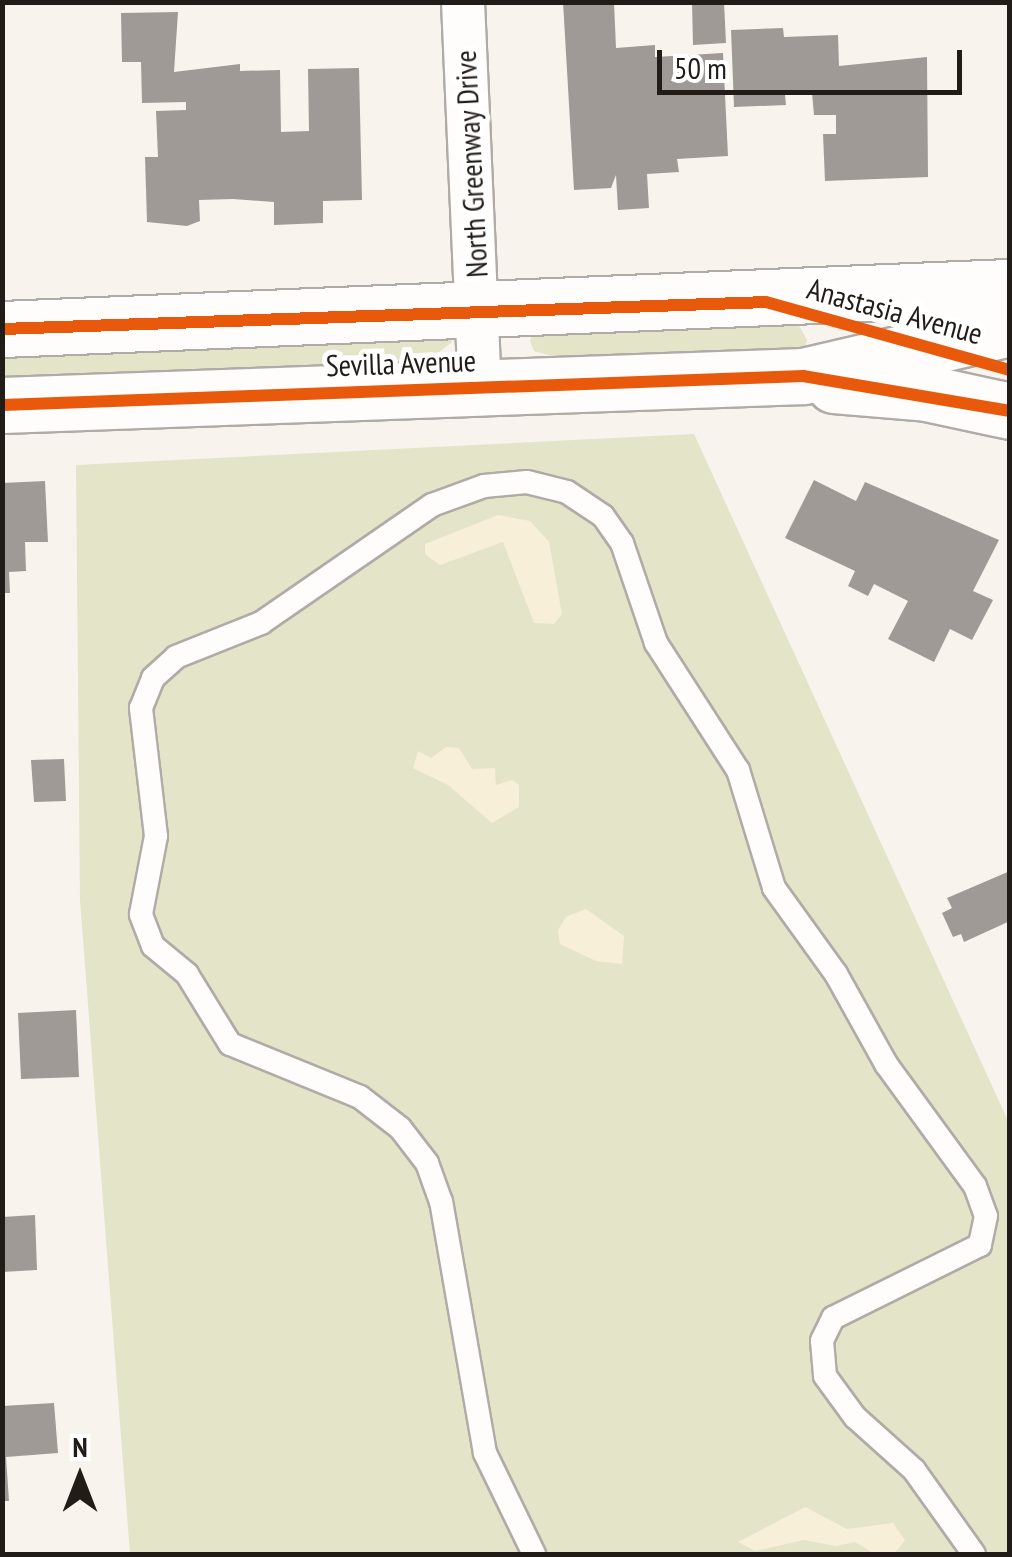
<!DOCTYPE html>
<style>
body{margin:0}
#map{position:relative;width:1012px;height:1557px;overflow:hidden;background:#f9f3ed;font-family:"PT Sans Narrow",sans-serif}
div>[style]{position:absolute}
[style*='--x']{left:calc(var(--x)*1px);top:calc(var(--y)*1px);width:calc(var(--w)*1px);rotate:calc(var(--a)*1deg)}
.green>*{inset:0;background:#e4e4c9}
.sand>*{inset:0;background:#f7efd7}
.building>*{inset:0;background:#a09a96}
.roads{filter:drop-shadow(2px 0 #b0aba6) drop-shadow(-2px 0 #b0aba6) drop-shadow(0 2px #b0aba6) drop-shadow(0 -2px #b0aba6)}
.lane>*{height:22px;margin:-11px;padding:0 11px;transform-origin:11px;border-radius:11px;background:#fefdfc}
.street>*{height:42px;margin:-21px;padding:0 21px;transform-origin:21px;border-radius:21px;background:#fefdfc}
.secondary>*{height:55px;margin:-27.5px;padding:0 27.5px;transform-origin:27.5px;border-radius:27.5px;background:#fefdfc}
.cycleway>*{height:12px;margin:-6px;padding:0 6px;transform-origin:6px;border-radius:6px;background:#e8590c}
span{translate:-50% -50%;white-space:nowrap;text-align:center;line-height:1.15;-webkit-text-stroke:10px #fff;paint-order:stroke}
.street-label{font-size:30px;color:#221c18}
.frame{position:absolute;inset:0;border:5px solid #221c18;pointer-events:none}
.north{position:absolute;left:30px;top:1427px;width:100px;height:100px;-webkit-text-stroke:8px #fff;paint-order:stroke;rotate:0deg;font-size:28px;font-weight:700;line-height:40px;text-align:center;color:#221c18}
.north::after{content:'';display:block;margin:auto;width:35px;height:45px;background:#221c18;clip-path:polygon(50% 0,100% 100%,50% 72%,0 100%)}
.scale{position:absolute;left:657px;top:50px;width:305px;height:45px;box-sizing:border-box;border:5px solid #221c18;border-top:0;padding-left:12px;font-size:30px;line-height:35px;white-space:nowrap;color:#221c18;-webkit-text-stroke:8px #fff;paint-order:stroke}
</style>
<div id="map">
<div class="green">
<i style="clip-path:polygon(748px 320px,798px 324px,807px 340px,803px 356px,559px 358px,534px 351px,530px 341px,533px 329px)"></i>
<i style="clip-path:polygon(449px 331px,452px 342px,428px 361px,285px 366px,172px 389px,3px 395px,2px 340px)"></i>
<i style="clip-path:polygon(694px 434px,1009px 1123px,1009px 1554px,130px 1554px,80px 900px,76px 465px)"></i>
</div>
<div class="sand">
<i style="clip-path:polygon(498px 515px,530px 521px,549px 542px,562px 614px,554px 624px,534px 623px,503px 542px,440px 565px,425px 554px,425px 544px)"></i>
<i style="clip-path:polygon(446px 747px,459px 748px,472px 769px,495px 768px,496px 785px,512px 780px,519px 785px,519px 807px,492px 823px,448px 785px,413px 768px,418px 751px,431px 758px)"></i>
<i style="clip-path:polygon(586px 909px,624px 936px,622px 964px,596px 961px,560px 944px,558px 930px,566px 917px)"></i>
<i style="clip-path:polygon(805px 1507px,847px 1529px,893px 1523px,905px 1540px,894px 1554px,875px 1554px,855px 1542px,836px 1546px,804px 1540px,755px 1551px,738px 1542px)"></i>
</div>
<div class="building">
<i style="clip-path:polygon(563px 2px,614px 2px,616px 48px,655px 45px,655px 57px,723px 53px,728px 156px,677px 159px,679px 172px,647px 174px,649px 208px,618px 210px,616px 175px,611px 188px,574px 190px)"></i>
<i style="clip-path:polygon(692px 2px,724px 2px,726px 43px,693px 45px)"></i>
<i style="clip-path:polygon(178px 12px,174px 72px,240px 64px,240px 71px,280px 70px,281px 132px,309px 131px,308px 69px,359px 68px,362px 200px,323px 201px,323px 223px,274px 225px,274px 202px,233px 199px,199px 200px,200px 221px,187px 226px,147px 222px,145px 157px,158px 157px,156px 111px,186px 110px,186px 102px,142px 103px,141px 62px,122px 62px,121px 13px)"></i>
<i style="clip-path:polygon(783px 28px,784px 37px,838px 35px,839px 66px,927px 57px,928px 177px,825px 181px,823px 134px,836px 134px,836px 115px,814px 115px,812px 93px,785px 95px,786px 105px,734px 107px,731px 30px)"></i>
<i style="clip-path:polygon(814px 480px,856px 501px,865px 482px,999px 540px,973px 591px,993px 600px,972px 640px,950px 629px,934px 662px,888px 639px,908px 601px,874px 584px,868px 596px,848px 586px,855px 571px,785px 538px)"></i>
<i style="clip-path:polygon(45px 481px,48px 542px,25px 542px,26px 571px,9px 572px,10px 593px,2px 593px,2px 483px)"></i>
<i style="clip-path:polygon(64px 759px,66px 801px,34px 802px,31px 760px)"></i>
<i style="clip-path:polygon(1010px 871px,1010px 921px,964px 942px,961px 934px,953px 937px,942px 913px,952px 908px,947px 898px)"></i>
<i style="clip-path:polygon(76px 1010px,79px 1077px,21px 1079px,18px 1013px)"></i>
<i style="clip-path:polygon(35px 1215px,37px 1270px,2px 1272px,2px 1217px)"></i>
<i style="clip-path:polygon(54px 1403px,58px 1453px,6px 1457px,9px 1501px,2px 1501px,2px 1406px)"></i>
</div>
<div class="roads">
<div class="lane">
<i style="--x:534;--y:1554;--w:112;--a:-115.9"></i>
<i style="--x:485;--y:1453;--w:255;--a:-99.9"></i>
<i style="--x:441;--y:1202;--w:41;--a:-109.7"></i>
<i style="--x:427;--y:1163;--w:44;--a:-127.6"></i>
<i style="--x:400;--y:1128;--w:51;--a:-142.2"></i>
<i style="--x:360;--y:1097;--w:140;--a:-157.8"></i>
<i style="--x:230;--y:1044;--w:82;--a:-121.6"></i>
<i style="--x:187;--y:974;--w:44;--a:-140.5"></i>
<i style="--x:153;--y:946;--w:34;--a:-111"></i>
<i style="--x:141;--y:914;--w:79;--a:-79.1"></i>
<i style="--x:156;--y:836;--w:129;--a:-96.7"></i>
<i style="--x:141;--y:708;--w:32;--a:-68"></i>
<i style="--x:153;--y:678;--w:31;--a:-42"></i>
<i style="--x:176;--y:657;--w:92;--a:-21.8"></i>
<i style="--x:261;--y:623;--w:208;--a:-34.6"></i>
<i style="--x:432;--y:505;--w:55;--a:-20.1"></i>
<i style="--x:484;--y:486;--w:43;--a:-5.3"></i>
<i style="--x:527;--y:482;--w:41;--a:14"></i>
<i style="--x:567;--y:492;--w:43;--a:33.7"></i>
<i style="--x:603;--y:516;--w:33;--a:55"></i>
<i style="--x:622;--y:543;--w:106;--a:71.2"></i>
<i style="--x:656;--y:643;--w:151;--a:57.2"></i>
<i style="--x:738;--y:770;--w:123;--a:73"></i>
<i style="--x:774;--y:888;--w:106;--a:54.2"></i>
<i style="--x:836;--y:974;--w:103;--a:60.9"></i>
<i style="--x:886;--y:1064;--w:151;--a:53.9"></i>
<i style="--x:975;--y:1186;--w:32;--a:70"></i>
<i style="--x:986;--y:1216;--w:30;--a:102"></i>
<i style="--x:980;--y:1245;--w:164;--a:153.6"></i>
<i style="--x:833;--y:1318;--w:25;--a:116"></i>
<i style="--x:822;--y:1341;--w:35;--a:85"></i>
<i style="--x:825;--y:1376;--w:51;--a:53.8"></i>
<i style="--x:855;--y:1417;--w:79;--a:41.9"></i>
<i style="--x:914;--y:1470;--w:103;--a:54.5"></i>
</div>
<div class="street">
<i style="--x:463;--y:2;--w:383;--a:87.5"></i>
</div>
<div class="secondary">
<i style="--x:2;--y:329;--w:1009;--a:-2.39"></i>
<i style="--x:834;--y:385;--w:93;--a:4.9"></i>
<i style="--x:927;--y:393;--w:85;--a:12.2"></i>
<i style="--x:2;--y:405;--w:802;--a:-2.07"></i>
<i style="--x:803;--y:376;--w:212;--a:-13.1"></i>
</div>
</div>
<div class="cycleway">
<i style="--x:2;--y:329;--w:764;--a:-2.02"></i>
<i style="--x:766;--y:302;--w:253;--a:15.6"></i>
<i style="--x:2;--y:405;--w:802;--a:-2.07"></i>
<i style="--x:803;--y:376;--w:210;--a:9.6"></i>
</div>
<div class="street-label">
<span style="left:471px;top:164px;rotate:-93deg">North Greenway Drive</span>
<span style="left:895px;top:311px;rotate:15deg">Anastasia Avenue</span>
<span style="left:401px;top:363px;rotate:-2deg">Sevilla Avenue</span>
</div>
<div class="frame"></div>
<div class="north">N</div>
<div class="scale">50 m</div>
</div>
